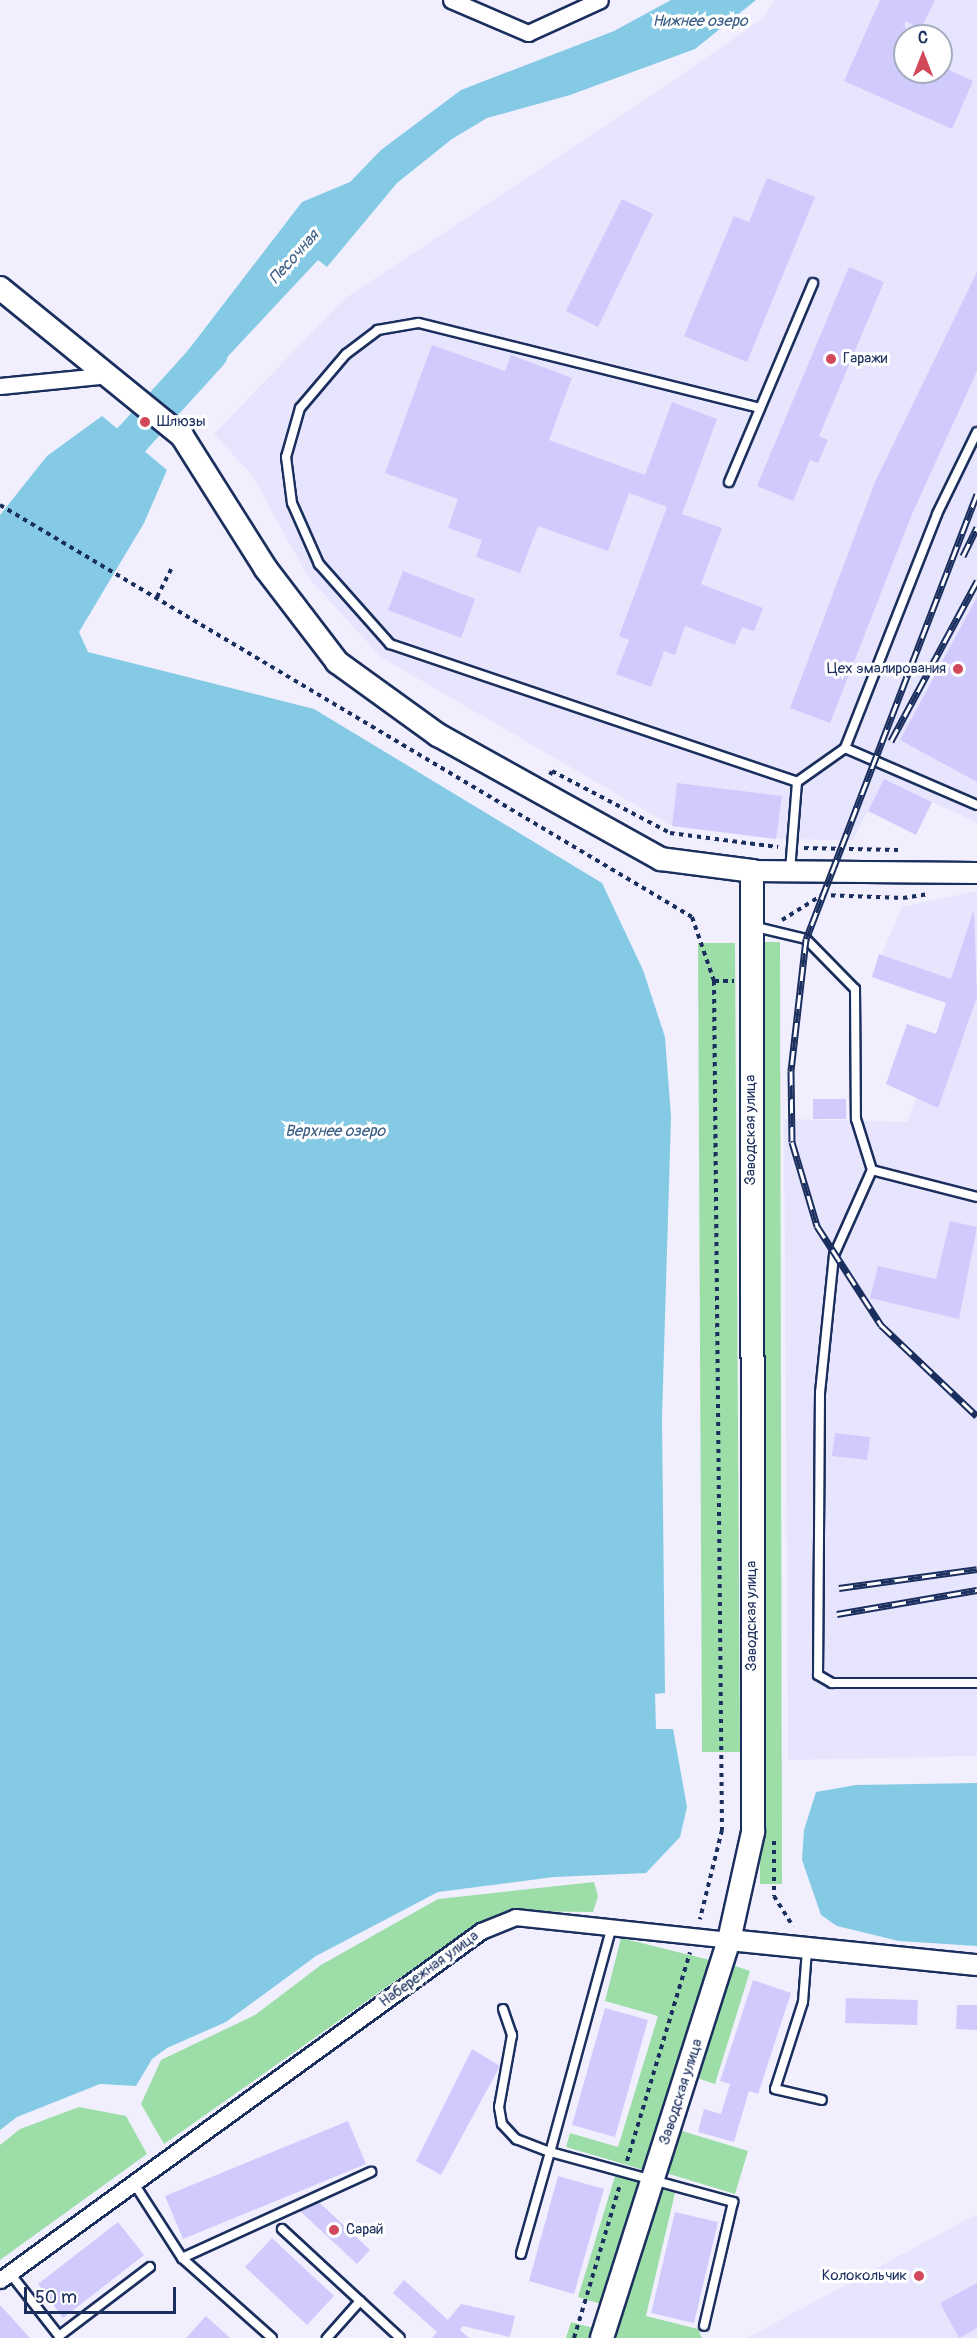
<!DOCTYPE html>
<meta charset="utf-8">
<style>
body{margin:0}
#map{position:relative;width:977px;height:2338px;overflow:hidden;background:#f1effe;font-family:Pangolin,sans-serif}
div>[style]{position:absolute}
[style*='--x']{left:calc(var(--x)*1px);top:calc(var(--y)*1px);width:calc(var(--w)*1px);rotate:calc(var(--a)*1deg)}
.built>*{inset:0;background:#e7e4fe}
.green>*{inset:0;background:#9ddea8}
.water>*{inset:0;background:#84cae5}
.river>*{height:36px;margin:-18px;padding:0 18px;transform-origin:18px;border-radius:18px;background:#84cae5}
.building>*{inset:0;background:#d1cbfd}
.path>*{height:4px;margin-top:-2px;transform-origin:0;background:repeating-linear-gradient(90deg,#1b2f5e 0 4.5px,transparent 0 9px)}
.roads{filter:drop-shadow(2px 0 #1b2f5e) drop-shadow(-2px 0 #1b2f5e) drop-shadow(0 2px #1b2f5e) drop-shadow(0 -2px #1b2f5e)}
.service>*{height:8px;margin:-4px;padding:0 4px;transform-origin:4px;border-radius:4px;background:#fff}
.minor>*{height:15px;margin:-7.5px;padding:0 7.5px;transform-origin:7.5px;border-radius:7.5px;background:#fff}
.tertiary>*{height:20px;margin:-10px;padding:0 10px;transform-origin:10px;border-radius:10px;background:#fff}
.secondary>*{height:22px;margin:-11px;padding:0 11px;transform-origin:11px;border-radius:11px;background:#fff}
.rail>*{height:7px;margin-top:-3.5px;transform-origin:0;background:repeating-linear-gradient(90deg,#fff 0 14px,#1b2f5e 0 28px);box-sizing:border-box;border-block:2px solid #1b2f5e}
.dots>*{width:16px;height:16px;translate:-50% -50%;box-sizing:border-box;border:3px solid #fff;border-radius:50%}
span{translate:-50% -50%;white-space:nowrap;text-align:center;line-height:1.15;-webkit-text-stroke:6px #fff;paint-order:stroke}
.poi-label{font-size:15px;color:#1b2f5e}
.left{translate:0 -50%;text-align:left}
.right{translate:-100% -50%;text-align:right}
.street-label{font-size:15px;color:#1b2f5e}
.water-label{font-size:16px;color:#3a5e86;font-style:italic}
.north{position:absolute;left:893px;top:24px;width:60px;height:60px;box-sizing:border-box;background:#fff;border:2px solid #a4acbf;border-radius:50%;rotate:0deg;font-size:16px;font-weight:700;line-height:24px;text-align:center;color:#1b2f5e}
.north::after{content:'';display:block;margin:auto;width:21px;height:27px;background:#d1495b;clip-path:polygon(50% 0,100% 100%,50% 72%,0 100%)}
.scale{position:absolute;left:24px;top:2287px;width:152px;height:27px;box-sizing:border-box;border:3px solid #1b2f5e;border-top:0;padding-left:8px;font-size:18px;line-height:21px;white-space:nowrap;color:#1b2f5e;-webkit-text-stroke:4px #fff;paint-order:stroke}
</style>
<div id="map">
<div class="built">
<i style="clip-path:polygon(evenodd,775px 0,977px 0,977px 823px,884px 779px,853px 840px,776px 839px,672px 826px,381px 657px,308px 577px,252px 475px,214px 434px,344px 299px,673px 81px,763px 18px,775px 0,905px 36px,941px 36px,941px 72px,905px 72px,905px 36px)"></i>
<i style="clip-path:polygon(977px 891px,977px 1756px,788px 1760px,784px 1119px,907px 1122px,917px 1095px,886px 1084px,907px 1024px,936px 1034px,946px 1003px,872px 977px,902px 907px)"></i>
<i style="clip-path:polygon(977px 2214px,977px 2338px,747px 2338px)"></i>
</div>
<div class="green">
<i style="clip-path:polygon(757px 942px,780px 942px,782px 1884px,760px 1884px)"></i>
<i style="clip-path:polygon(698px 943px,735px 943px,740px 1752px,702px 1752px)"></i>
<i style="clip-path:polygon(594px 1882px,598px 1896px,593px 1912px,513px 1911px,476px 1924px,164px 2144px,141px 2104px,161px 2060px,255px 2015px,321px 1965px,438px 1899px)"></i>
<i style="clip-path:polygon(621px 1938px,710px 1960px,644px 2170px,566px 2147px,570px 2133px,618px 2147px,658px 2016px,605px 2001px)"></i>
<i style="clip-path:polygon(732px 1965px,750px 1971px,715px 2084px,697px 2078px)"></i>
<i style="clip-path:polygon(79px 2107px,126px 2116px,147px 2154px,0 2260px,0 2145px,20px 2129px)"></i>
<i style="clip-path:polygon(679px 2130px,748px 2151px,735px 2194px,666px 2173px)"></i>
<i style="clip-path:polygon(615px 2176px,639px 2183px,601px 2304px,578px 2297px)"></i>
<i style="clip-path:polygon(657px 2188px,675px 2193px,646px 2316px,698px 2329px,702px 2338px,612px 2338px)"></i>
<i style="clip-path:polygon(571px 2322px,593px 2328px,590px 2338px,566px 2338px)"></i>
</div>
<div class="water">
<i style="clip-path:polygon(671px 0,756px 0,695px 49px,570px 95px,487px 118px,452px 139px,397px 183px,327px 267px,318px 260px,189px 398px,166px 379px,302px 202px,350px 182px,381px 150px,461px 90px,614px 31px)"></i>
<i style="clip-path:polygon(102px 416px,167px 470px,144px 523px,79px 632px,88px 652px,314px 709px,602px 883px,643px 970px,665px 1037px,671px 1117px,662px 1418px,665px 1693px,655px 1694px,656px 1729px,673px 1729px,687px 1807px,680px 1837px,646px 1873px,554px 1877px,438px 1892px,316px 1956px,226px 2022px,167px 2048px,152px 2059px,136px 2086px,100px 2084px,17px 2117px,0 2130px,0 515px,47px 456px)"></i>
<i style="clip-path:polygon(977px 1783px,977px 1946px,899px 1941px,837px 1926px,821px 1915px,802px 1860px,804px 1830px,816px 1792px,856px 1785px)"></i>
</div>
<div class="river">
<i style="--x:106;--y:479;--w:48;--a:-57"></i>
<i style="--x:132;--y:439;--w:116;--a:-47.8"></i>
</div>
<div class="building">
<i style="clip-path:polygon(880px 0,935px 0,921px 29px,905px 21px,905px 72px,941px 72px,941px 66px,973px 81px,952px 129px,844px 81px)"></i>
<i style="clip-path:polygon(767px 178px,815px 197px,747px 362px,684px 336px,734px 216px,749px 222px)"></i>
<i style="clip-path:polygon(622px 199px,653px 214px,598px 327px,566px 311px)"></i>
<i style="clip-path:polygon(849px 267px,884px 282px,819px 436px,828px 440px,818px 463px,810px 460px,793px 501px,757px 486px)"></i>
<i style="clip-path:polygon(977px 272px,977px 371px,912px 514px,830px 723px,790px 708px,875px 482px)"></i>
<i style="clip-path:polygon(432px 345px,505px 371px,511px 355px,572px 378px,549px 440px,645px 475px,672px 402px,717px 419px,682px 514px,722px 528px,701px 584px,763px 608px,754px 631px,742px 627px,735px 645px,685px 626px,675px 655px,664px 651px,651px 687px,616px 674px,629px 640px,619px 636px,667px 507px,629px 493px,608px 551px,538px 526px,520px 573px,476px 557px,482px 540px,448px 528px,458px 499px,385px 473px)"></i>
<i style="clip-path:polygon(403px 571px,475px 599px,461px 638px,388px 610px)"></i>
<i style="clip-path:polygon(977px 597px,977px 782px,900px 740px)"></i>
<i style="clip-path:polygon(884px 779px,932px 802px,916px 835px,868px 811px)"></i>
<i style="clip-path:polygon(677px 783px,782px 796px,776px 839px,672px 826px)"></i>
<i style="clip-path:polygon(974px 909px,977px 997px,938px 1108px,886px 1084px,907px 1024px,936px 1034px,946px 1003px,872px 977px,879px 954px,951px 979px)"></i>
<i style="clip-path:polygon(813px 1099px,846px 1099px,846px 1119px,813px 1119px)"></i>
<i style="clip-path:polygon(950px 1221px,977px 1227px,959px 1319px,870px 1298px,878px 1266px,936px 1279px)"></i>
<i style="clip-path:polygon(835px 1433px,870px 1437px,867px 1460px,832px 1456px)"></i>
<i style="clip-path:polygon(753px 1980px,791px 1993px,758px 2094px,749px 2091px,734px 2142px,698px 2132px,704px 2109px,721px 2114px,730px 2084px,720px 2081px)"></i>
<i style="clip-path:polygon(846px 1998px,918px 2000px,917px 2025px,845px 2023px)"></i>
<i style="clip-path:polygon(957px 2005px,977px 2005px,977px 2030px,956px 2029px)"></i>
<i style="clip-path:polygon(605px 2008px,648px 2020px,615px 2137px,572px 2125px)"></i>
<i style="clip-path:polygon(472px 2049px,500px 2066px,441px 2175px,416px 2161px)"></i>
<i style="clip-path:polygon(348px 2121px,366px 2164px,183px 2239px,165px 2196px)"></i>
<i style="clip-path:polygon(558px 2176px,604px 2189px,574px 2294px,529px 2281px)"></i>
<i style="clip-path:polygon(319px 2202px,370px 2250px,357px 2264px,300px 2211px)"></i>
<i style="clip-path:polygon(675px 2212px,718px 2222px,694px 2323px,651px 2313px)"></i>
<i style="clip-path:polygon(118px 2222px,144px 2255px,63px 2318px,38px 2284px)"></i>
<i style="clip-path:polygon(272px 2238px,334px 2296px,307px 2325px,245px 2267px)"></i>
<i style="clip-path:polygon(404px 2280px,448px 2320px,461px 2304px,515px 2316px,510px 2337px,463px 2326px,460px 2330px,469px 2338px,432px 2338px,437px 2332px,393px 2293px)"></i>
<i style="clip-path:polygon(977px 2283px,977px 2328px,959px 2338px,940px 2303px)"></i>
<i style="clip-path:polygon(0 2305px,30px 2338px,0 2338px)"></i>
<i style="clip-path:polygon(206px 2316px,230px 2338px,186px 2338px)"></i>
</div>
<div class="path">
<i style="--x:0;--y:505;--w:805;--a:30.77"></i>
<i style="--x:692;--y:917;--w:68;--a:71"></i>
<i style="--x:714;--y:981;--w:849;--a:89.46"></i>
<i style="--x:722;--y:1830;--w:92;--a:103.9"></i>
<i style="--x:157;--y:597;--w:34;--a:-63"></i>
<i style="--x:550;--y:775;--w:4;--a:-63"></i>
<i style="--x:552;--y:771;--w:133;--a:27.7"></i>
<i style="--x:670;--y:833;--w:109;--a:7.4"></i>
<i style="--x:804;--y:848;--w:94;--a:1.2"></i>
<i style="--x:782;--y:920;--w:47;--a:-32"></i>
<i style="--x:822;--y:895;--w:81;--a:2.1"></i>
<i style="--x:903;--y:898;--w:26;--a:-9"></i>
<i style="--x:714;--y:981;--w:20;--a:0"></i>
<i style="--x:774;--y:1841;--w:55;--a:90"></i>
<i style="--x:774;--y:1896;--w:36;--a:58"></i>
<i style="--x:627;--y:2161;--w:218;--a:-73.2"></i>
<i style="--x:574;--y:2338;--w:160;--a:-73.3"></i>
</div>
<div class="roads">
<div class="service">
<i style="--x:760;--y:408;--w:352;--a:-166"></i>
<i style="--x:418;--y:323;--w:41;--a:170.1"></i>
<i style="--x:378;--y:330;--w:40;--a:143"></i>
<i style="--x:346;--y:354;--w:71;--a:130.4"></i>
<i style="--x:300;--y:408;--w:51;--a:105.9"></i>
<i style="--x:286;--y:457;--w:46;--a:82.6"></i>
<i style="--x:292;--y:503;--w:67;--a:66.1"></i>
<i style="--x:319;--y:564;--w:107;--a:48.4"></i>
<i style="--x:390;--y:644;--w:430;--a:18.7"></i>
<i style="--x:729;--y:482;--w:216;--a:-67.1"></i>
<i style="--x:845;--y:748;--w:251;--a:-68.5"></i>
<i style="--x:937;--y:514;--w:91;--a:-64"></i>
<i style="--x:790;--y:871;--w:89;--a:-85.5"></i>
<i style="--x:797;--y:782;--w:59;--a:-35.3"></i>
<i style="--x:845;--y:748;--w:144;--a:23.4"></i>
<i style="--x:756;--y:927;--w:51;--a:13.5"></i>
<i style="--x:806;--y:939;--w:70;--a:45.6"></i>
<i style="--x:855;--y:989;--w:130;--a:89.6"></i>
<i style="--x:856;--y:1119;--w:53;--a:72.6"></i>
<i style="--x:872;--y:1170;--w:93;--a:114.1"></i>
<i style="--x:834;--y:1255;--w:138;--a:95.8"></i>
<i style="--x:820;--y:1392;--w:283;--a:90.4"></i>
<i style="--x:818;--y:1675;--w:16;--a:30"></i>
<i style="--x:832;--y:1683;--w:145;--a:0"></i>
<i style="--x:872;--y:1170;--w:108;--a:14.4"></i>
<i style="--x:612;--y:1926;--w:234;--a:105.3"></i>
<i style="--x:550;--y:2152;--w:190;--a:15.3"></i>
<i style="--x:733;--y:2202;--w:127;--a:103.2"></i>
<i style="--x:807;--y:1950;--w:52;--a:94.4"></i>
<i style="--x:803;--y:2002;--w:91;--a:107.8"></i>
<i style="--x:775;--y:2089;--w:48;--a:13.2"></i>
<i style="--x:503;--y:2009;--w:28;--a:71"></i>
<i style="--x:512;--y:2035;--w:73;--a:100.2"></i>
<i style="--x:499;--y:2107;--w:17;--a:80"></i>
<i style="--x:502;--y:2124;--w:21;--a:47"></i>
<i style="--x:516;--y:2139;--w:36;--a:21"></i>
<i style="--x:550;--y:2152;--w:106;--a:105.9"></i>
<i style="--x:135;--y:2185;--w:87;--a:57.2"></i>
<i style="--x:182;--y:2258;--w:120;--a:41.6"></i>
<i style="--x:282;--y:2229;--w:106;--a:42.7"></i>
<i style="--x:360;--y:2301;--w:50;--a:131.7"></i>
<i style="--x:182;--y:2258;--w:208;--a:-24.5"></i>
<i style="--x:9;--y:2272;--w:81;--a:52"></i>
<i style="--x:59;--y:2336;--w:114;--a:-37.2"></i>
<i style="--x:360;--y:2301;--w:54;--a:42.8"></i>
</div>
<div class="minor">
<i style="--x:451;--y:0;--w:84;--a:23.2"></i>
<i style="--x:528;--y:33;--w:79;--a:-24.6"></i>
<i style="--x:0;--y:386;--w:112;--a:-5.7"></i>
<i style="--x:0;--y:2280;--w:594;--a:-35.96"></i>
<i style="--x:481;--y:1931;--w:37;--a:-22"></i>
<i style="--x:515;--y:1917;--w:215;--a:6.1"></i>
</div>
<div class="tertiary">
<i style="--x:752;--y:871;--w:225;--a:0.5"></i>
<i style="--x:729;--y:1940;--w:249;--a:5.8"></i>
</div>
<div class="secondary">
<i style="--x:0;--y:288;--w:235;--a:39.1"></i>
<i style="--x:182;--y:436;--w:157;--a:57.7"></i>
<i style="--x:266;--y:569;--w:117;--a:52.6"></i>
<i style="--x:337;--y:662;--w:125;--a:35.9"></i>
<i style="--x:438;--y:735;--w:255;--a:29.1"></i>
<i style="--x:661;--y:859;--w:92;--a:7.5"></i>
<i style="--x:752;--y:871;--w:961;--a:89.94"></i>
<i style="--x:753;--y:1832;--w:111;--a:102.5"></i>
<i style="--x:729;--y:1940;--w:418;--a:107.7"></i>
</div>
</div>
<div class="rail">
<i style="--x:977;--y:494;--w:477;--a:111"></i>
<i style="--x:806;--y:939;--w:133;--a:96.5"></i>
<i style="--x:791;--y:1071;--w:71;--a:89.2"></i>
<i style="--x:792;--y:1142;--w:88;--a:73.4"></i>
<i style="--x:817;--y:1226;--w:118;--a:57.1"></i>
<i style="--x:881;--y:1325;--w:132;--a:43.5"></i>
<i style="--x:963;--y:556;--w:32;--a:-64"></i>
<i style="--x:891;--y:741;--w:182;--a:-61.7"></i>
<i style="--x:839;--y:1588;--w:139;--a:-7.8"></i>
<i style="--x:837;--y:1614;--w:142;--a:-9.7"></i>
</div>
<div class="dots">
<i style="left:831px;top:359px;background:#d1495b"></i>
<i style="left:145px;top:422px;background:#d1495b"></i>
<i style="left:958px;top:669px;background:#d1495b"></i>
<i style="left:334px;top:2230px;background:#d1495b"></i>
<i style="left:919px;top:2276px;background:#d1495b"></i>
</div>
<div class="poi-label">
<span class="left" style="left:843px;top:359px">Гаражи</span>
<span class="left" style="left:157px;top:422px">Шлюзы</span>
<span class="right" style="left:946px;top:669px">Цех эмалирования</span>
<span class="left" style="left:346px;top:2230px">Сарай</span>
<span class="right" style="left:907px;top:2276px">Колокольчик</span>
</div>
<div class="street-label">
<span style="left:751px;top:1130px;rotate:-90deg">Заводская улица</span>
<span style="left:752px;top:1616px;rotate:-90deg">Заводская улица</span>
<span style="left:429px;top:1969px;rotate:-36deg">Набережная улица</span>
<span style="left:681px;top:2092px;rotate:-72deg">Заводская улица</span>
</div>
<div class="water-label">
<span style="left:700px;top:21px">Нижнее озеро</span>
<span style="left:294px;top:257px;rotate:-48deg">Песочная</span>
<span style="left:335px;top:1131px">Верхнее озеро</span>
</div>
<div class="north">С</div>
<div class="scale">50 m</div>
</div>
